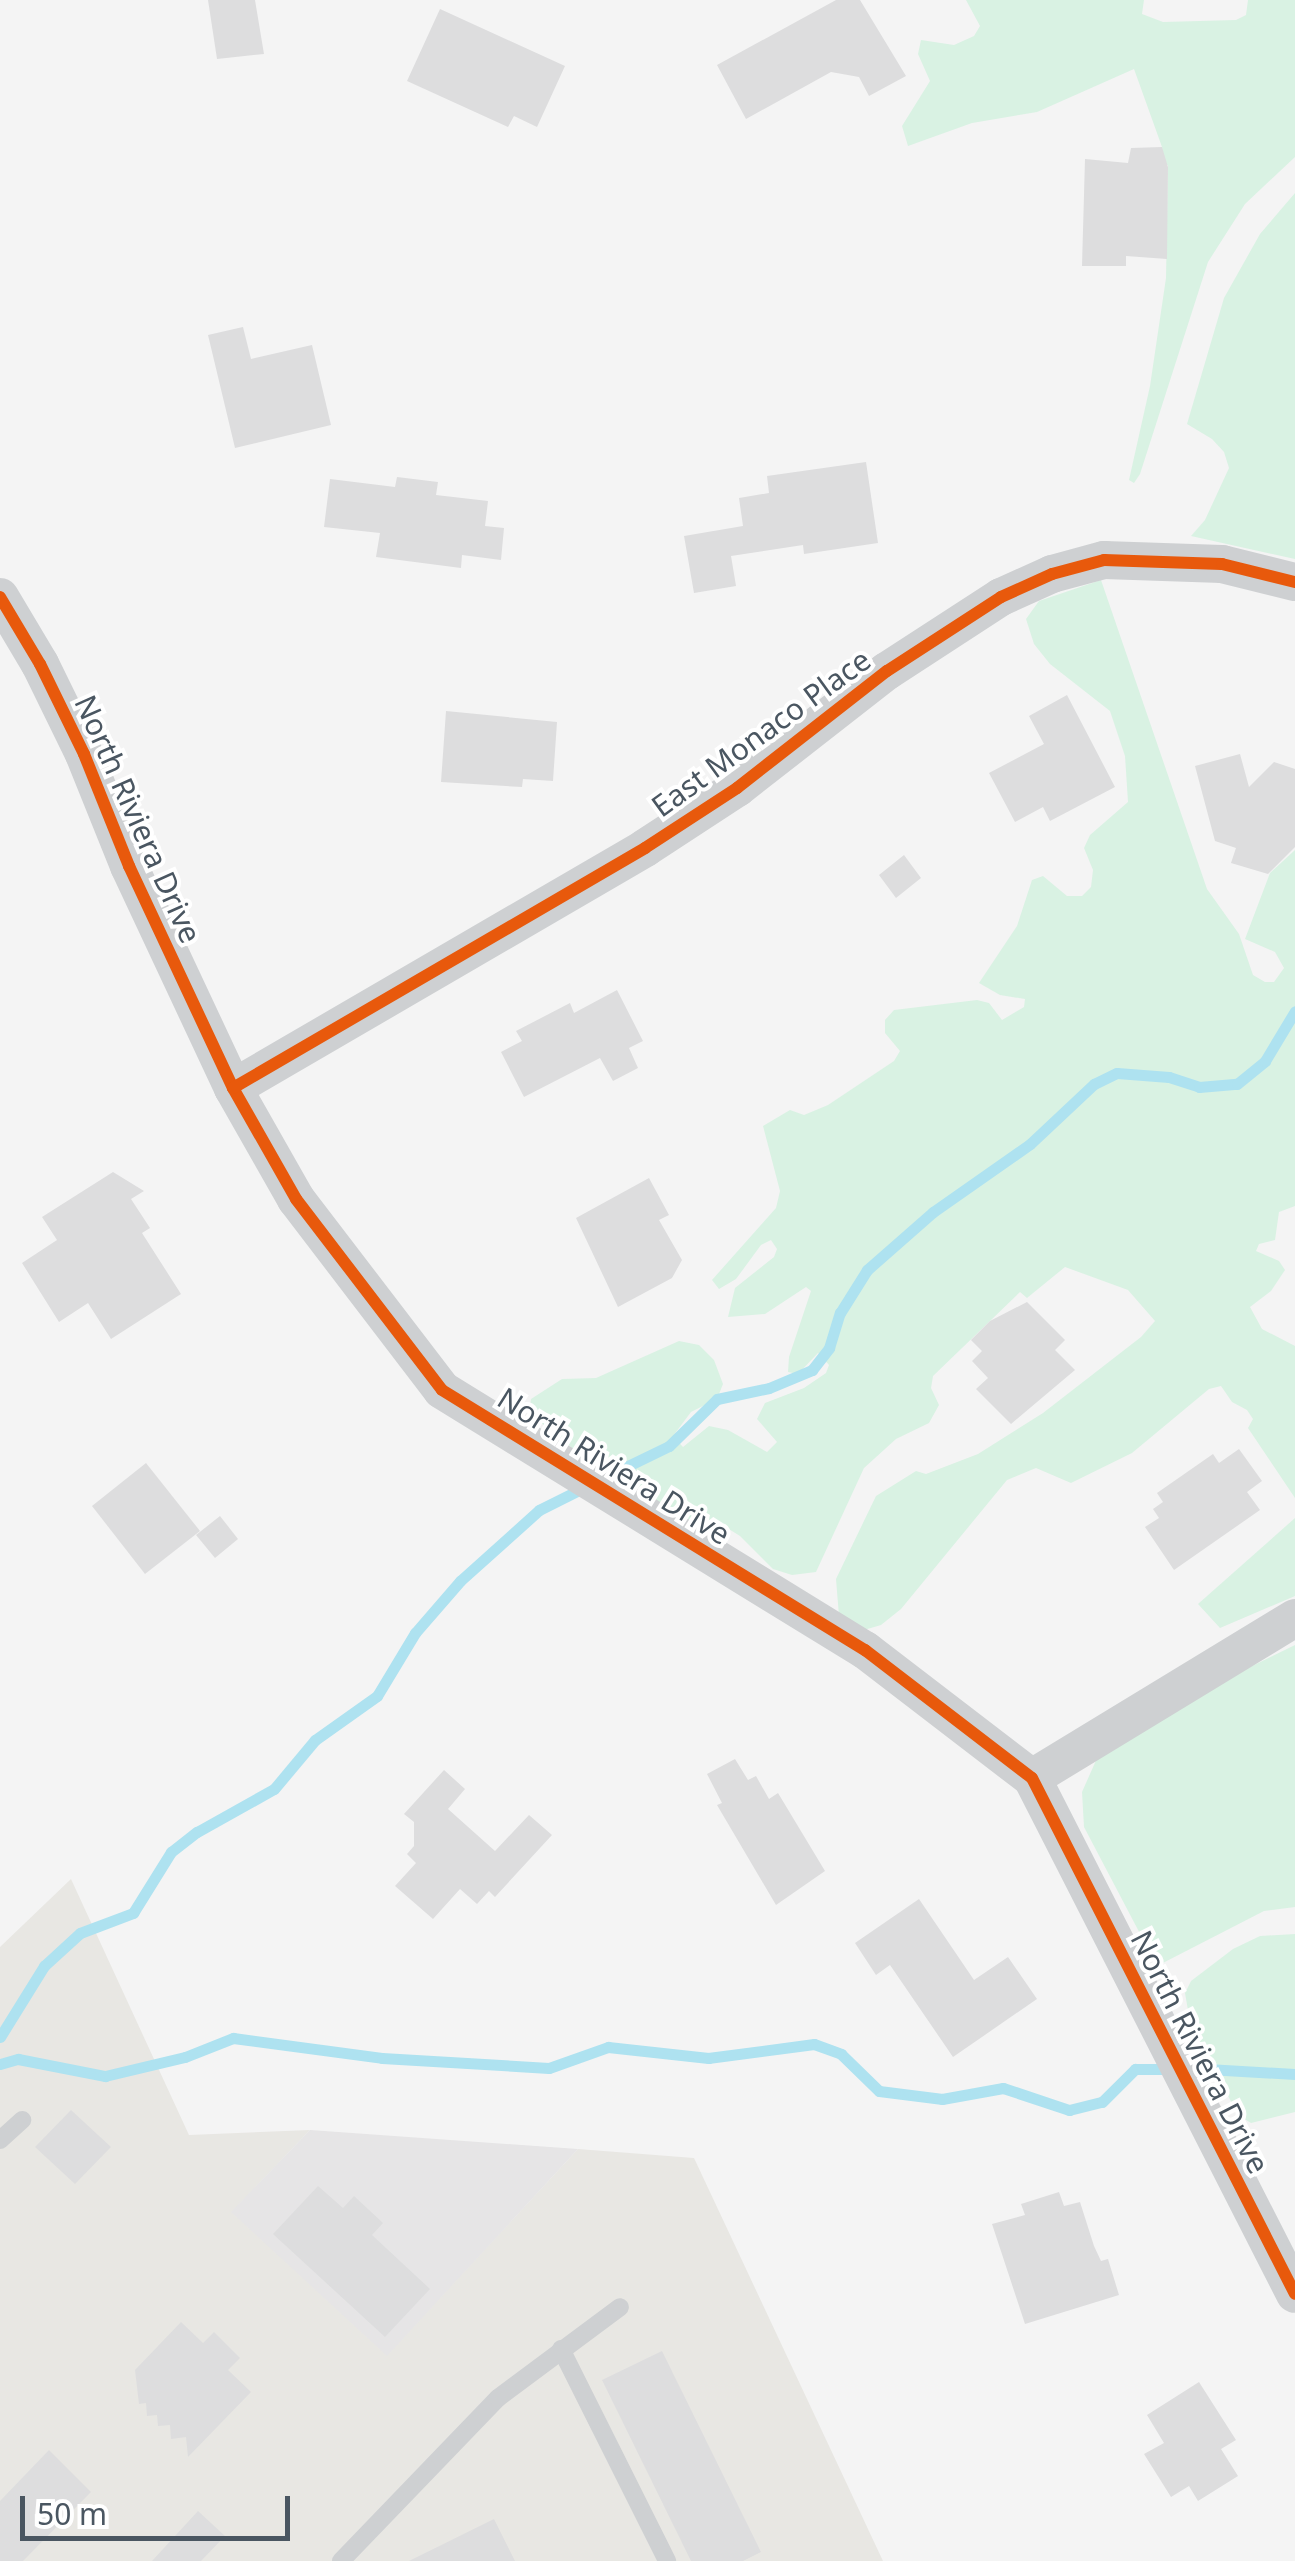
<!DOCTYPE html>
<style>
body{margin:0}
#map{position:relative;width:1295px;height:2561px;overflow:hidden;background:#f4f4f4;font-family:"Noto Sans",sans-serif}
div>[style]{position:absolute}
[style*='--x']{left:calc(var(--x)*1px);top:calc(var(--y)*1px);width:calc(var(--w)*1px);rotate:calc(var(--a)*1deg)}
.commercial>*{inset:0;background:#e8e7e3}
.education>*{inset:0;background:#e6e5e6}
.green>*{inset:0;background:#d9f2e3}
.stream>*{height:11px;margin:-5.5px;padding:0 5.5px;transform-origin:5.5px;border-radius:5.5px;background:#aee2f0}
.building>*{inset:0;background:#ddddde}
.lane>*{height:18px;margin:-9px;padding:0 9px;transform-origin:9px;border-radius:9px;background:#ced0d2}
.street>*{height:38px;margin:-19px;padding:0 19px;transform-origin:19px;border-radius:19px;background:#ced0d2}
.cycleway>*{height:12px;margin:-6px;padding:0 6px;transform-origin:6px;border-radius:6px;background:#e8590c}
span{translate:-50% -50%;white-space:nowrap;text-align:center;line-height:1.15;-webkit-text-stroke:8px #fff;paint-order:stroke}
.street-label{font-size:30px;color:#4a5661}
.scale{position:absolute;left:20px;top:2496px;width:270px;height:45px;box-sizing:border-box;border:5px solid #4a5661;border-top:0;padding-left:12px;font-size:30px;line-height:35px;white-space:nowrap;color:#4a5661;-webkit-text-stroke:8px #fff;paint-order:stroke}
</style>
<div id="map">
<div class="commercial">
<i style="clip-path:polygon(71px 1879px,189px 2135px,310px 2130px,232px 2212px,387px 2355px,578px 2149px,694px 2158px,883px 2561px,0 2561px,0 1947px)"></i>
</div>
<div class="education">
<i style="clip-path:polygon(310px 2130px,578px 2149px,387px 2356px,231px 2212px)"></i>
</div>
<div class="green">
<i style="clip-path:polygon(966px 0,1144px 0,1142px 14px,1163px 22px,1236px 20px,1246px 15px,1248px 0,1295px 0,1295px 157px,1245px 204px,1208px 262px,1140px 474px,1134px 483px,1129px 480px,1150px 386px,1166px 278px,1168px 165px,1164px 165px,1162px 147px,1134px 69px,1037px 112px,972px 123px,908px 146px,902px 126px,930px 81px,918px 54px,921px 40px,954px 45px,974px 36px,980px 26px)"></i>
<i style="clip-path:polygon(1295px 193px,1295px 559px,1191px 536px,1205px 520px,1229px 468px,1224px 452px,1212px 439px,1187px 424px,1224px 298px,1260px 234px)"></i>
<i style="clip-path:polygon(1101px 580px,1207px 889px,1239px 934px,1253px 975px,1265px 982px,1274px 982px,1284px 968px,1275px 952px,1245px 939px,1270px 873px,1295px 850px,1295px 1206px,1279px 1212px,1275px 1240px,1259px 1244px,1256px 1251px,1279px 1261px,1285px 1270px,1271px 1291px,1250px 1307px,1262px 1329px,1295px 1346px,1295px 1498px,1248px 1428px,1253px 1419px,1247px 1410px,1232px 1402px,1221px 1386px,1209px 1389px,1132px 1453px,1071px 1483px,1036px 1468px,1007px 1480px,901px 1609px,881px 1625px,864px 1630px,839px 1616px,836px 1579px,876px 1496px,916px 1471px,926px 1474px,978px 1454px,1043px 1413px,1141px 1337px,1155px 1321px,1128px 1290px,1065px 1267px,1027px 1298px,1020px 1292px,933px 1376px,931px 1388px,939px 1405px,929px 1423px,896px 1439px,864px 1468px,816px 1572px,792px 1575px,773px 1569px,740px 1536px,716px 1521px,682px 1519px,598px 1469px,529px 1413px,531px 1399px,562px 1379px,596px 1378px,679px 1341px,699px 1345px,714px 1360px,723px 1384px,717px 1399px,691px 1412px,673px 1436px,683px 1447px,709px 1426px,728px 1430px,767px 1452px,777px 1442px,757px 1419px,765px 1403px,804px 1388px,826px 1373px,829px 1365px,818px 1353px,798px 1374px,788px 1372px,789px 1357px,811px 1291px,806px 1287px,765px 1314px,728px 1317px,735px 1288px,774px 1257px,777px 1249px,771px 1240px,761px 1245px,736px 1279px,719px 1289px,712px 1280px,776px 1208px,780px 1191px,763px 1126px,790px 1110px,804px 1115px,828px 1105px,894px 1061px,900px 1051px,885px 1033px,885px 1020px,894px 1010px,977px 1000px,989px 1003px,1002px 1020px,1024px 1007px,1025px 999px,1000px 995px,979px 983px,1017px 926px,1032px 880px,1043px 876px,1067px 896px,1082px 896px,1091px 887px,1093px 870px,1084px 848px,1090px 835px,1128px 802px,1125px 756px,1110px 711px,1050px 664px,1034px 644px,1026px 619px,1039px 601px)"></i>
<i style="clip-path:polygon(1295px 1518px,1295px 1596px,1220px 1628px,1198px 1604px)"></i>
<i style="clip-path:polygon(1295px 1645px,1295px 1907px,1264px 1911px,1157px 1966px,1084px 1827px,1082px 1792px,1098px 1756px,1242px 1671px)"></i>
<i style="clip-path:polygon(1295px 1934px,1295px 2112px,1251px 2123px,1238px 2115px,1190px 2022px,1185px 1993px,1191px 1981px,1233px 1949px,1260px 1936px)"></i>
</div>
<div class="stream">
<i style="--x:603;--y:1478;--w:73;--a:-25.9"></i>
<i style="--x:669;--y:1446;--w:67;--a:-44.4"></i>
<i style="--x:717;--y:1399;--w:53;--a:-11.9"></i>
<i style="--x:769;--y:1388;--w:47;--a:-22.7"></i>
<i style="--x:812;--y:1370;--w:28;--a:-52"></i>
<i style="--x:829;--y:1348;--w:37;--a:-73"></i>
<i style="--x:840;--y:1313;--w:51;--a:-57.9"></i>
<i style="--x:867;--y:1270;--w:88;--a:-41.3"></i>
<i style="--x:933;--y:1212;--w:118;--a:-35"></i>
<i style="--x:1030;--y:1144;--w:88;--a:-43.2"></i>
<i style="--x:1094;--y:1084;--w:25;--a:-26"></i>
<i style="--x:1117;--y:1073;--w:52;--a:4.4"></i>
<i style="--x:1169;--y:1077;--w:32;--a:18"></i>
<i style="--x:1199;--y:1087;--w:38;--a:-5"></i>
<i style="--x:1237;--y:1084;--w:36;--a:-39"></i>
<i style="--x:1265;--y:1061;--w:58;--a:-59"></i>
<i style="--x:0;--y:2037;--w:84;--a:-58.2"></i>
<i style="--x:44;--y:1966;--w:49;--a:-42.5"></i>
<i style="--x:80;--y:1933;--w:57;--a:-20.7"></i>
<i style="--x:133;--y:1913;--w:72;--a:-58.1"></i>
<i style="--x:171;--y:1852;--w:33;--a:-38"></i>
<i style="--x:197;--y:1832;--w:88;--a:-29.2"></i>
<i style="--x:274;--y:1789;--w:64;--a:-50.1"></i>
<i style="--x:315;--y:1740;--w:76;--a:-35.4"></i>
<i style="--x:377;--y:1696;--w:74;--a:-58.9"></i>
<i style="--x:415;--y:1633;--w:69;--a:-49.1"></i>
<i style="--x:460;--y:1581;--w:106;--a:-41.9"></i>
<i style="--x:539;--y:1510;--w:54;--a:-26.6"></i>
<i style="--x:0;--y:2064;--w:19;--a:-16"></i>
<i style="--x:18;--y:2059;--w:89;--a:11.1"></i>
<i style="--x:105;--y:2076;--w:82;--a:-13.4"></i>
<i style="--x:185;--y:2057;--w:52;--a:-21.6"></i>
<i style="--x:233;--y:2038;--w:150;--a:7.6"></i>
<i style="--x:382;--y:2058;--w:167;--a:3.4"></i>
<i style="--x:549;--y:2068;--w:63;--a:-19.6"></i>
<i style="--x:608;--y:2047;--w:101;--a:6.3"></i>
<i style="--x:708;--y:2058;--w:107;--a:-7.5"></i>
<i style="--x:814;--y:2044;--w:29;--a:20"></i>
<i style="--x:841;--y:2054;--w:53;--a:44.2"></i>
<i style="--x:879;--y:2091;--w:64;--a:7.2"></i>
<i style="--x:942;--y:2099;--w:62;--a:-10.2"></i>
<i style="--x:1003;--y:2088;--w:70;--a:18.4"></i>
<i style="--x:1069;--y:2110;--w:34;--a:-14"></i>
<i style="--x:1102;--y:2102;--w:47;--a:-45"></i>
<i style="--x:1135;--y:2069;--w:36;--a:0"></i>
<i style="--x:1190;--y:2068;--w:105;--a:3.3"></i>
</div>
<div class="building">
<i style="clip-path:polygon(208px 0,255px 0,264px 54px,217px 59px)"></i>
<i style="clip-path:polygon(836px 0,860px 0,906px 76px,869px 96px,859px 77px,831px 72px,746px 119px,717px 65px)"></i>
<i style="clip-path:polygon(440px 9px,565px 66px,537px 127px,514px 116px,508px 127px,407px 81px)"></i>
<i style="clip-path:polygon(1162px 147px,1168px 167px,1167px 259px,1126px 256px,1126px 266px,1082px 266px,1085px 159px,1128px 163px,1131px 148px)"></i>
<i style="clip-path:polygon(243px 327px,251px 359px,312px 345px,331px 425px,235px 448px,208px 335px)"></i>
<i style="clip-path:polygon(866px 462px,878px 543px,804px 554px,803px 545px,731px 556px,736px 586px,694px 593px,684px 536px,743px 526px,739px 498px,769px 493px,767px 476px)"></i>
<i style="clip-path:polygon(397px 477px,438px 482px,436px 495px,488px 501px,485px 526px,504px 528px,501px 560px,462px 555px,461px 568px,376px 557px,380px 533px,324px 527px,330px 479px,395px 487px)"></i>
<i style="clip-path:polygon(1067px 695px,1115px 787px,1050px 821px,1043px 807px,1015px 822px,989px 773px,1044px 744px,1029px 716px)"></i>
<i style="clip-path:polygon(446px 711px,557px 722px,553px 781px,523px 779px,522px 787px,441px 782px)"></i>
<i style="clip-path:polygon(1240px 754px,1249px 787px,1274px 762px,1295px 769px,1295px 847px,1268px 874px,1231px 863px,1236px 848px,1215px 841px,1195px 766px)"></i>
<i style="clip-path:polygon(904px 855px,921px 878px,896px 898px,879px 875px)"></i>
<i style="clip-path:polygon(617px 990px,643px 1041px,629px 1048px,638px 1068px,613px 1081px,600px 1058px,524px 1097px,501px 1052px,522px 1041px,516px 1031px,570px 1003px,574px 1013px)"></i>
<i style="clip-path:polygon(113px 1172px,144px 1191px,131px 1199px,150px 1228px,142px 1233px,181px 1294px,111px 1339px,88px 1303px,59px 1322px,22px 1263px,57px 1240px,42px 1217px)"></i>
<i style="clip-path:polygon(649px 1178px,669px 1215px,659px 1220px,682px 1260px,672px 1278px,618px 1307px,576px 1218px)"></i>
<i style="clip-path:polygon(1027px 1302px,1065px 1340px,1055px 1350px,1075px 1370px,1011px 1424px,976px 1389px,988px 1378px,972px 1361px,982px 1351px,971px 1340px,990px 1321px)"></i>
<i style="clip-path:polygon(1239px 1449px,1262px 1481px,1247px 1492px,1260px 1510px,1174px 1570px,1145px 1527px,1159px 1518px,1153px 1509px,1163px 1502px,1157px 1493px,1213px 1454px,1219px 1463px)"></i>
<i style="clip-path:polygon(146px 1463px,200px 1531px,145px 1574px,92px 1506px)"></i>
<i style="clip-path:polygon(220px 1516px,238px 1539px,215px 1558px,196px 1535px)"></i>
<i style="clip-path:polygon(735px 1759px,748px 1780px,756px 1776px,769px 1799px,778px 1793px,825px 1871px,776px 1905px,717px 1805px,722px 1803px,707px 1774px)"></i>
<i style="clip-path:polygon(444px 1770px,465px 1789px,448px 1809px,495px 1851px,529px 1815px,552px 1835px,495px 1897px,489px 1891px,477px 1904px,460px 1889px,433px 1919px,395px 1886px,416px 1863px,407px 1854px,414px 1846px,414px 1822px,404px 1814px)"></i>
<i style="clip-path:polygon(919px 1899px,974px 1980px,1008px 1957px,1037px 1999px,953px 2057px,890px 1965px,876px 1975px,855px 1943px)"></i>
<i style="clip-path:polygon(71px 2110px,111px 2147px,75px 2184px,35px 2147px)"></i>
<i style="clip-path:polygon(318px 2186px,343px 2208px,354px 2196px,383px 2223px,372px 2235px,430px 2289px,385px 2337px,273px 2234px)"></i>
<i style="clip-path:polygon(1059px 2192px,1064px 2206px,1080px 2202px,1094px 2246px,1101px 2261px,1108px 2259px,1119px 2295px,1025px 2324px,992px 2224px,1025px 2215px,1021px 2204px)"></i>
<i style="clip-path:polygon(181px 2322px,203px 2343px,214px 2332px,240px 2358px,228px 2370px,251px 2392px,188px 2457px,186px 2437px,171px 2439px,170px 2425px,158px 2426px,157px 2415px,147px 2416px,146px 2403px,139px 2404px,135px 2370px)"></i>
<i style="clip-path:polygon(662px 2351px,761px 2552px,743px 2561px,691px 2561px,602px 2380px)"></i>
<i style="clip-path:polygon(1199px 2382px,1236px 2440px,1221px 2449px,1238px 2476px,1198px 2501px,1189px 2486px,1171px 2497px,1144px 2454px,1164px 2443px,1147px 2415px)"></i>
<i style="clip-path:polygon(49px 2450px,91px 2492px,23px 2561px,0 2561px,0 2501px)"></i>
<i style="clip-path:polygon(198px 2511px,225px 2536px,201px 2561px,152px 2561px)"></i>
<i style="clip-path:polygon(494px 2519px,515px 2561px,409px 2561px)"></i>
</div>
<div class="lane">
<i style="--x:0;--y:2140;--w:30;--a:-42"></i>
<i style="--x:561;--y:2349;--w:237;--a:63.4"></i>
<i style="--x:341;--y:2561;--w:226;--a:-46.1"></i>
<i style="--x:498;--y:2398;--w:152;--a:-36.7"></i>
</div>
<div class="street">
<i style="--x:0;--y:597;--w:78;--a:59.2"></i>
<i style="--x:40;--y:664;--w:100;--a:63.9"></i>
<i style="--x:84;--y:754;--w:121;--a:68.1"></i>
<i style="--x:129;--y:866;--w:245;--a:64.9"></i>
<i style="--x:233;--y:1088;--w:128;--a:60.4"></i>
<i style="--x:296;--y:1199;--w:240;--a:52.6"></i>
<i style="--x:442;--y:1390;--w:497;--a:31.6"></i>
<i style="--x:865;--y:1650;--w:210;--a:37.5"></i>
<i style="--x:1032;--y:1778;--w:579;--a:62.99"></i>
<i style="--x:233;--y:1088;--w:477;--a:-30.2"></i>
<i style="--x:645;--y:848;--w:110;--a:-33.1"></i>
<i style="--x:737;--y:788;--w:190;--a:-38"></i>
<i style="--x:887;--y:671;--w:136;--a:-33"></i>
<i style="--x:1001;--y:597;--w:56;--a:-24.3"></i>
<i style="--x:1052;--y:574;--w:54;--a:-15.1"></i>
<i style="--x:1104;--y:560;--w:118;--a:1.9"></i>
<i style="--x:1222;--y:564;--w:75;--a:13.9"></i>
<i style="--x:1032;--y:1778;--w:308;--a:-31.3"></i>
</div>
<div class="cycleway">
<i style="--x:0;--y:597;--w:78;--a:59.2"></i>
<i style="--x:40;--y:664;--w:100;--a:63.9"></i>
<i style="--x:84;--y:754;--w:121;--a:68.1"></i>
<i style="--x:129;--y:866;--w:245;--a:64.9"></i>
<i style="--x:233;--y:1088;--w:128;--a:60.4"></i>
<i style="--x:296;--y:1199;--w:240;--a:52.6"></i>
<i style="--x:442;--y:1390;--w:497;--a:31.6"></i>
<i style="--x:865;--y:1650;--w:210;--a:37.5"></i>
<i style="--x:1032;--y:1778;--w:579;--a:62.99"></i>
<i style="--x:233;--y:1088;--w:477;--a:-30.2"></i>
<i style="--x:645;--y:848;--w:110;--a:-33.1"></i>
<i style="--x:737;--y:788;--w:190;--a:-38"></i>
<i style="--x:887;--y:671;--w:136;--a:-33"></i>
<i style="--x:1001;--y:597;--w:56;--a:-24.3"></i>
<i style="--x:1052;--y:574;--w:54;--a:-15.1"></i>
<i style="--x:1104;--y:560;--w:118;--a:1.9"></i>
<i style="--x:1222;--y:564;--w:75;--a:13.9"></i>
</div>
<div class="street-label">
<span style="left:761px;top:733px;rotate:-36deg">East Monaco Place</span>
<span style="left:138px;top:819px;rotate:66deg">North Riviera Drive</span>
<span style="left:614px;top:1466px;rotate:32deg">North Riviera Drive</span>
<span style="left:1200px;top:2052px;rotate:63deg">North Riviera Drive</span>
</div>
<div class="scale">50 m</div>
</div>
